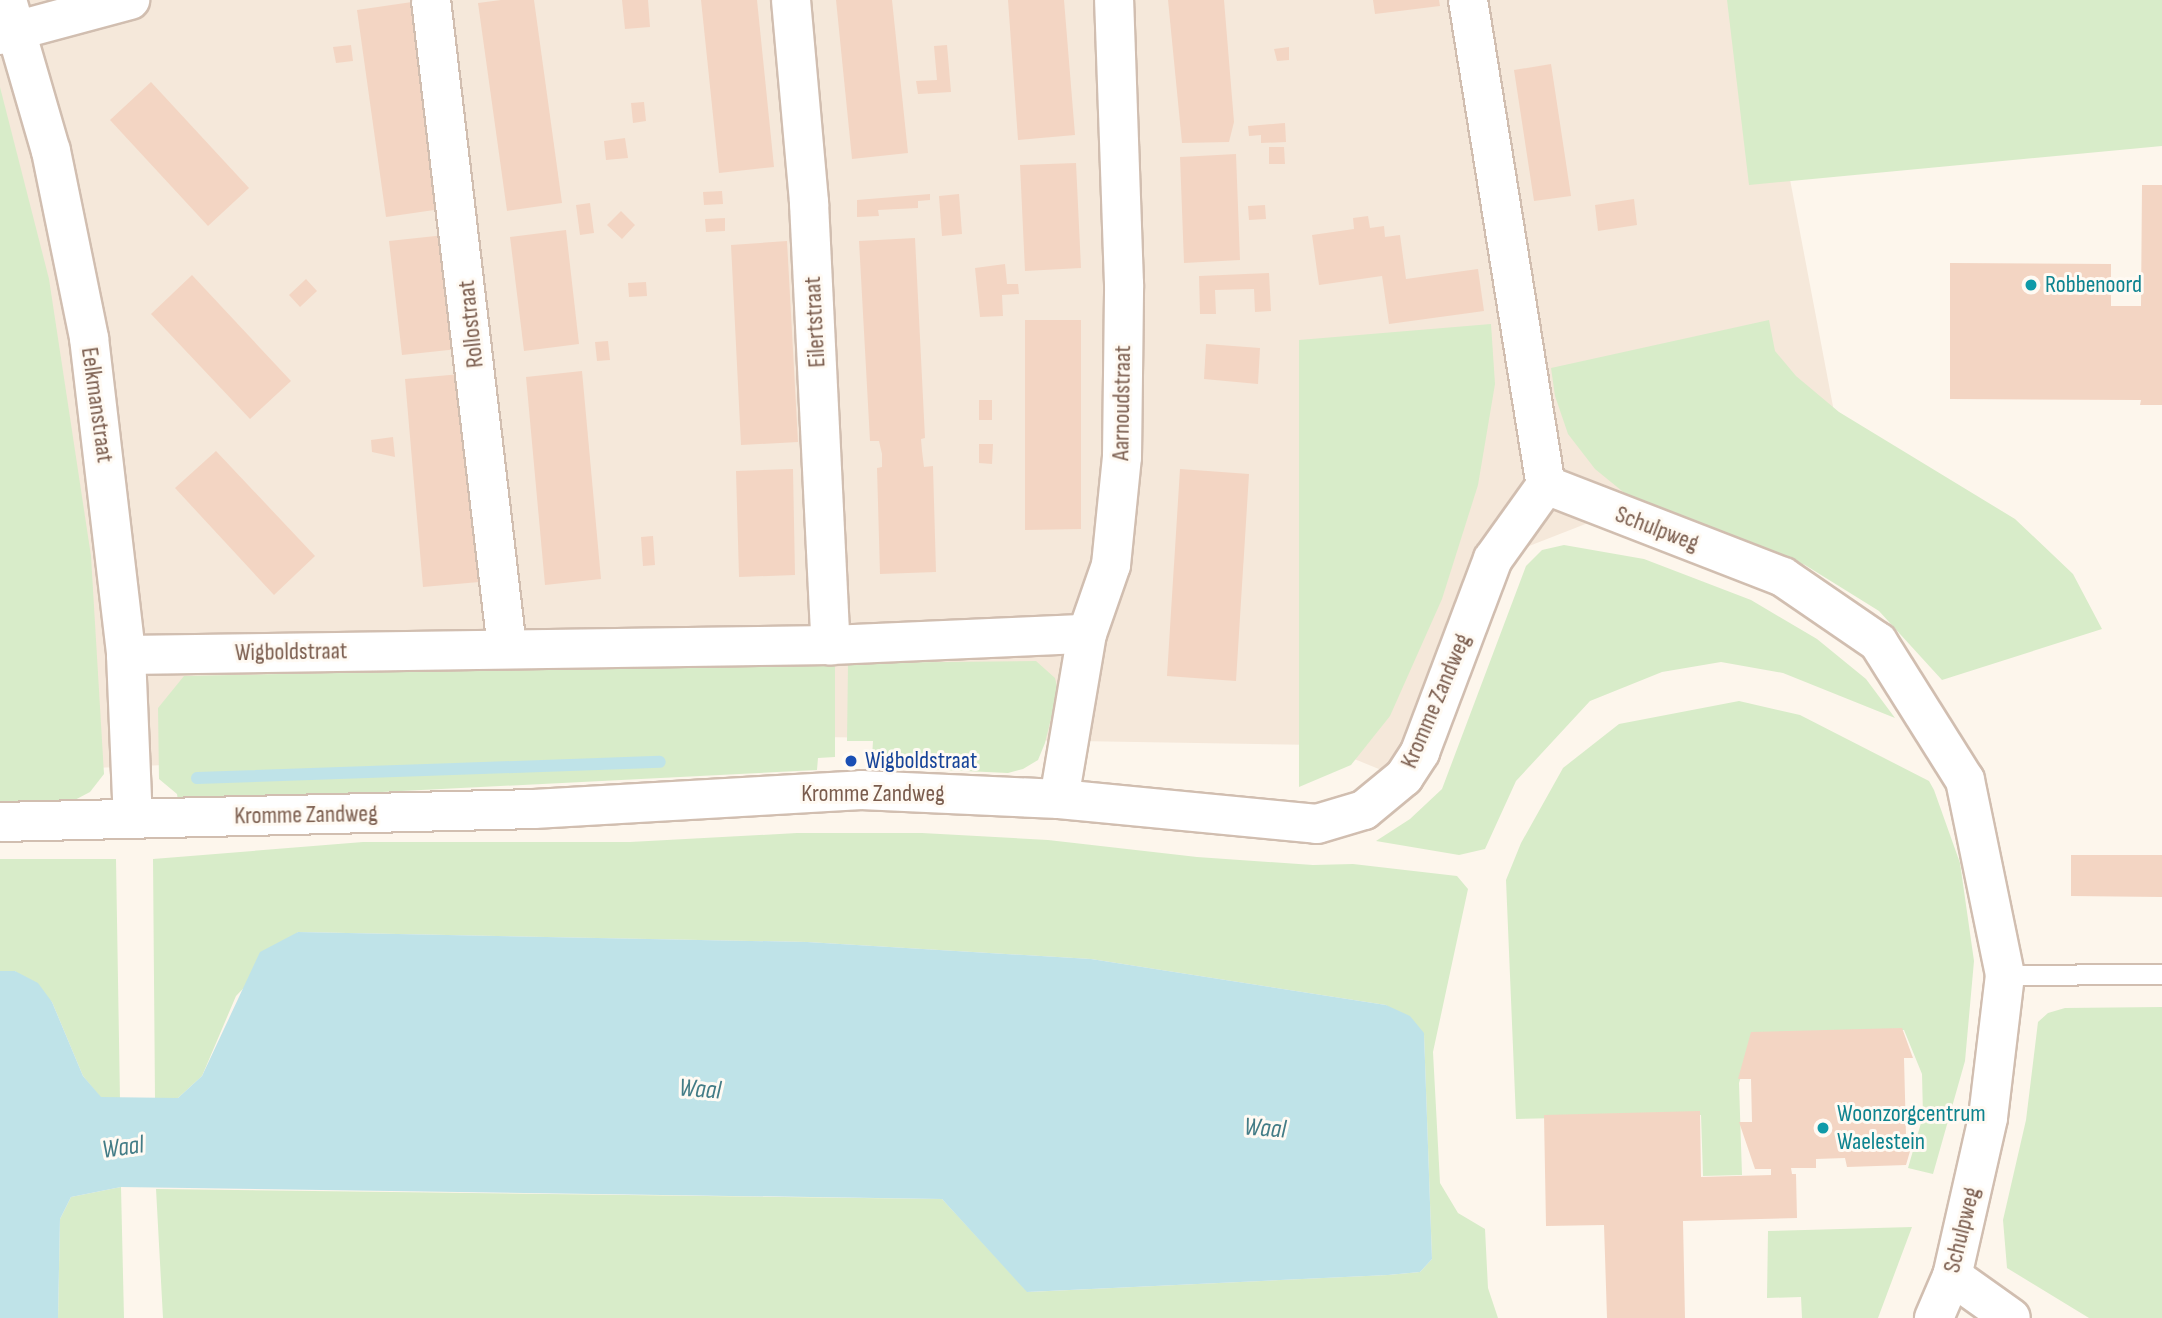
<!DOCTYPE html>
<style>
body{margin:0}
#map{position:relative;width:2162px;height:1318px;overflow:hidden;background:#fdf6ec;font-family:"Sofia Sans Condensed",sans-serif}
div>[style]{position:absolute}
[style*='--x']{left:calc(var(--x)*1px);top:calc(var(--y)*1px);width:calc(var(--w)*1px);rotate:calc(var(--a)*1deg)}
.residential>*{inset:0;background:#f5e8da}
.green>*{inset:0;background:#d8ecc9}
.water>*{inset:0;background:#bfe3e8}
.stream>*{height:12px;margin:-6px;padding:0 6px;transform-origin:6px;border-radius:6px;background:#bfe3e8}
.building>*{inset:0;background:#f3d5c3}
.roads{filter:drop-shadow(2px 0 #d1beb0) drop-shadow(-2px 0 #d1beb0) drop-shadow(0 2px #d1beb0) drop-shadow(0 -2px #d1beb0)}
.lane>*{height:19px;margin:-9.5px;padding:0 9.5px;transform-origin:9.5px;border-radius:9.5px;background:#fff}
.street>*{height:38px;margin:-19px;padding:0 19px;transform-origin:19px;border-radius:19px;background:#fff}
.dots>*{width:19px;height:19px;translate:-50% -50%;box-sizing:border-box;border:4px solid #fffaf3;border-radius:50%}
span{translate:-50% -50%;white-space:nowrap;text-align:center;line-height:1.15;-webkit-text-stroke:6px #fffaf3;paint-order:stroke}
.culture-label{font-size:24px;color:#0d838f}
.left{translate:0 -50%;text-align:left}
.street-label{font-size:24px;color:#7a5c4d}
.transit-label{font-size:24px;color:#164399}
.water-label{font-size:26px;color:#437c86;font-style:italic}
</style>
<div id="map">
<div class="residential">
<i style="clip-path:polygon(0 0,1756px 0,1846px 475px,1588px 523px,1524px 548px,1484px 592px,1396px 776px,1320px 745px,823px 737px,0 772px)"></i>
</div>
<div class="green">
<i style="clip-path:polygon(1727px 0,2162px 0,2162px 146px,1749px 185px)"></i>
<i style="clip-path:polygon(0 87px,49px 279px,91px 556px,104px 774px,90px 792px,69px 803px,0 804px)"></i>
<i style="clip-path:polygon(1769px 320px,1775px 351px,1796px 376px,1839px 412px,2015px 519px,2073px 574px,2102px 629px,1942px 680px,1879px 611px,1805px 565px,1633px 500px,1595px 469px,1568px 434px,1555px 396px,1551px 368px)"></i>
<i style="clip-path:polygon(1491px 324px,1495px 384px,1478px 485px,1442px 599px,1390px 716px,1351px 765px,1299px 787px,1299px 340px)"></i>
<i style="clip-path:polygon(1564px 545px,1644px 559px,1751px 600px,1817px 639px,1866px 679px,1895px 718px,1783px 673px,1721px 662px,1662px 672px,1590px 701px,1516px 781px,1485px 849px,1459px 855px,1376px 841px,1410px 819px,1442px 789px,1526px 566px,1542px 550px)"></i>
<i style="clip-path:polygon(1036px 661px,1055px 678px,1058px 690px,1045px 743px,1038px 760px,1023px 769px,1008px 773px,922px 769px,923px 757px,872px 757px,873px 741px,847px 741px,848px 663px)"></i>
<i style="clip-path:polygon(835px 663px,835px 757px,818px 758px,817px 770px,205px 801px,178px 801px,177px 794px,159px 779px,158px 708px,184px 676px)"></i>
<i style="clip-path:polygon(1739px 701px,1800px 715px,1929px 781px,1934px 790px,1960px 863px,1974px 961px,1965px 1061px,1933px 1174px,1908px 1168px,1923px 1116px,1922px 1074px,1904px 1030px,1754px 1033px,1739px 1083px,1742px 1175px,1703px 1176px,1701px 1115px,1516px 1119px,1506px 880px,1521px 843px,1563px 768px,1619px 724px)"></i>
<i style="clip-path:polygon(797px 833px,922px 833px,1048px 840px,1197px 857px,1313px 865px,1353px 864px,1457px 876px,1468px 889px,1433px 1052px,1440px 1183px,1458px 1213px,1485px 1229px,1488px 1288px,1498px 1318px,163px 1318px,156px 1189px,942px 1199px,1028px 1292px,1388px 1275px,1420px 1272px,1432px 1259px,1424px 1034px,1386px 1005px,1091px 959px,807px 942px,298px 932px,236px 996px,202px 1076px,178px 1098px,155px 1099px,153px 859px,363px 842px,630px 842px)"></i>
<i style="clip-path:polygon(0 859px,116px 859px,120px 1100px,101px 1098px,83px 1076px,52px 1002px,15px 971px,0 971px)"></i>
<i style="clip-path:polygon(2162px 1007px,2162px 1318px,2089px 1318px,2007px 1268px,2003px 1220px,2026px 1120px,2038px 1022px,2048px 1013px,2065px 1008px)"></i>
<i style="clip-path:polygon(121px 1187px,124px 1318px,58px 1318px,60px 1219px,71px 1197px)"></i>
<i style="clip-path:polygon(1912px 1227px,1878px 1318px,1802px 1318px,1801px 1297px,1767px 1298px,1768px 1231px)"></i>
</div>
<div class="water">
<i style="clip-path:polygon(298px 932px,807px 942px,1091px 959px,1386px 1005px,1410px 1016px,1424px 1033px,1432px 1259px,1420px 1272px,1388px 1275px,1027px 1292px,942px 1199px,121px 1187px,71px 1197px,60px 1219px,58px 1318px,0 1318px,0 971px,15px 971px,38px 983px,52px 1002px,83px 1076px,101px 1097px,178px 1098px,202px 1076px,260px 952px)"></i>
</div>
<div class="stream">
<i style="--x:197;--y:778;--w:463;--a:-2"></i>
</div>
<div class="building">
<i style="clip-path:polygon(501px 0,534px 0,562px 203px,507px 211px,478px 3px)"></i>
<i style="clip-path:polygon(622px 0,648px 0,650px 27px,625px 29px)"></i>
<i style="clip-path:polygon(701px 0,757px 0,774px 167px,719px 173px)"></i>
<i style="clip-path:polygon(836px 0,892px 0,908px 153px,852px 159px)"></i>
<i style="clip-path:polygon(1008px 0,1064px 0,1075px 135px,1018px 140px)"></i>
<i style="clip-path:polygon(1168px 0,1224px 0,1234px 122px,1229px 142px,1182px 143px)"></i>
<i style="clip-path:polygon(1373px 0,1439px 0,1440px 6px,1375px 14px)"></i>
<i style="clip-path:polygon(412px 2px,441px 209px,386px 217px,357px 10px)"></i>
<i style="clip-path:polygon(351px 45px,353px 61px,336px 63px,333px 47px)"></i>
<i style="clip-path:polygon(947px 45px,951px 92px,918px 94px,916px 81px,937px 80px,934px 46px)"></i>
<i style="clip-path:polygon(1289px 47px,1289px 60px,1277px 61px,1274px 49px)"></i>
<i style="clip-path:polygon(1551px 64px,1571px 196px,1534px 201px,1514px 70px)"></i>
<i style="clip-path:polygon(151px 82px,249px 188px,208px 226px,110px 120px)"></i>
<i style="clip-path:polygon(644px 102px,646px 121px,633px 123px,631px 103px)"></i>
<i style="clip-path:polygon(1285px 123px,1286px 142px,1261px 143px,1261px 135px,1249px 136px,1248px 126px)"></i>
<i style="clip-path:polygon(625px 138px,628px 158px,606px 160px,604px 141px)"></i>
<i style="clip-path:polygon(1269px 147px,1284px 147px,1285px 164px,1269px 164px)"></i>
<i style="clip-path:polygon(1236px 154px,1240px 260px,1184px 263px,1180px 157px)"></i>
<i style="clip-path:polygon(1076px 163px,1081px 268px,1025px 271px,1020px 165px)"></i>
<i style="clip-path:polygon(2142px 185px,2162px 185px,2162px 405px,2140px 405px,2141px 400px,1950px 399px,1950px 263px,2111px 264px,2111px 306px,2141px 306px)"></i>
<i style="clip-path:polygon(722px 191px,723px 204px,704px 205px,703px 192px)"></i>
<i style="clip-path:polygon(930px 194px,930px 200px,918px 201px,918px 208px,878px 210px,879px 216px,857px 217px,857px 200px)"></i>
<i style="clip-path:polygon(959px 194px,962px 234px,942px 236px,939px 196px)"></i>
<i style="clip-path:polygon(1634px 199px,1637px 225px,1598px 231px,1595px 205px)"></i>
<i style="clip-path:polygon(590px 203px,594px 233px,580px 235px,576px 205px)"></i>
<i style="clip-path:polygon(1265px 205px,1266px 219px,1249px 220px,1248px 206px)"></i>
<i style="clip-path:polygon(621px 211px,635px 225px,622px 239px,607px 225px)"></i>
<i style="clip-path:polygon(1368px 216px,1370px 228px,1384px 226px,1385px 237px,1400px 235px,1406px 279px,1478px 269px,1484px 311px,1389px 324px,1382px 276px,1319px 285px,1312px 235px,1354px 229px,1353px 218px)"></i>
<i style="clip-path:polygon(725px 218px,725px 231px,706px 232px,705px 219px)"></i>
<i style="clip-path:polygon(566px 230px,579px 344px,524px 351px,510px 237px)"></i>
<i style="clip-path:polygon(445px 235px,458px 349px,402px 355px,389px 241px)"></i>
<i style="clip-path:polygon(915px 238px,925px 438px,921px 439px,922px 451px,924px 467px,933px 466px,936px 572px,880px 574px,877px 468px,882px 467px,882px 454px,879px 441px,870px 441px,859px 241px)"></i>
<i style="clip-path:polygon(787px 241px,798px 442px,741px 445px,731px 245px)"></i>
<i style="clip-path:polygon(1005px 264px,1007px 284px,1018px 284px,1019px 294px,1002px 295px,1003px 316px,980px 317px,975px 268px)"></i>
<i style="clip-path:polygon(1269px 273px,1271px 311px,1255px 312px,1254px 289px,1215px 290px,1216px 314px,1200px 314px,1199px 276px)"></i>
<i style="clip-path:polygon(192px 275px,291px 381px,250px 419px,151px 314px)"></i>
<i style="clip-path:polygon(306px 279px,317px 291px,300px 307px,289px 295px)"></i>
<i style="clip-path:polygon(646px 282px,647px 296px,629px 297px,628px 283px)"></i>
<i style="clip-path:polygon(1025px 320px,1081px 320px,1081px 529px,1025px 530px)"></i>
<i style="clip-path:polygon(608px 341px,610px 360px,597px 361px,595px 342px)"></i>
<i style="clip-path:polygon(1206px 344px,1260px 348px,1258px 384px,1204px 379px)"></i>
<i style="clip-path:polygon(582px 371px,601px 579px,545px 585px,526px 377px)"></i>
<i style="clip-path:polygon(461px 374px,479px 582px,423px 587px,405px 379px)"></i>
<i style="clip-path:polygon(979px 400px,992px 400px,992px 420px,979px 420px)"></i>
<i style="clip-path:polygon(393px 437px,395px 457px,372px 452px,371px 440px)"></i>
<i style="clip-path:polygon(979px 444px,993px 444px,992px 464px,979px 463px)"></i>
<i style="clip-path:polygon(216px 451px,315px 556px,274px 595px,175px 488px)"></i>
<i style="clip-path:polygon(793px 469px,795px 575px,739px 577px,736px 471px)"></i>
<i style="clip-path:polygon(1180px 469px,1249px 474px,1236px 681px,1167px 676px)"></i>
<i style="clip-path:polygon(653px 536px,655px 565px,643px 566px,641px 537px)"></i>
<i style="clip-path:polygon(2071px 855px,2162px 855px,2162px 897px,2071px 896px)"></i>
<i style="clip-path:polygon(1902px 1028px,1913px 1058px,1904px 1058px,1906px 1135px,1915px 1134px,1906px 1165px,1847px 1167px,1845px 1158px,1816px 1159px,1816px 1168px,1791px 1168px,1792px 1174px,1796px 1174px,1797px 1218px,1683px 1221px,1685px 1318px,1607px 1318px,1604px 1225px,1546px 1226px,1544px 1115px,1700px 1111px,1701px 1177px,1771px 1175px,1771px 1169px,1755px 1169px,1739px 1122px,1752px 1122px,1751px 1079px,1738px 1079px,1751px 1032px)"></i>
</div>
<div class="roads">
<div class="lane">
<i style="--x:2005;--y:975;--w:157;--a:-0.4"></i>
</div>
<div class="street">
<i style="--x:7;--y:0;--w:157;--a:73.8"></i>
<i style="--x:51;--y:151;--w:191;--a:78.5"></i>
<i style="--x:89;--y:338;--w:319;--a:83.3"></i>
<i style="--x:126;--y:655;--w:164;--a:87.6"></i>
<i style="--x:431;--y:0;--w:652;--a:83.31"></i>
<i style="--x:791;--y:0;--w:204;--a:84.9"></i>
<i style="--x:809;--y:203;--w:443;--a:87.2"></i>
<i style="--x:1468;--y:0;--w:491;--a:80.9"></i>
<i style="--x:0;--y:35;--w:135;--a:-15.1"></i>
<i style="--x:1546;--y:485;--w:254;--a:21.2"></i>
<i style="--x:1783;--y:577;--w:115;--a:34.4"></i>
<i style="--x:1878;--y:642;--w:163;--a:57.8"></i>
<i style="--x:1965;--y:780;--w:199;--a:78.4"></i>
<i style="--x:2005;--y:975;--w:144;--a:96.8"></i>
<i style="--x:1988;--y:1118;--w:162;--a:102.8"></i>
<i style="--x:1952;--y:1276;--w:46;--a:113.2"></i>
<i style="--x:126;--y:655;--w:705;--a:-0.81"></i>
<i style="--x:831;--y:645;--w:256;--a:-2.5"></i>
<i style="--x:1059;--y:799;--w:167;--a:-80.4"></i>
<i style="--x:1087;--y:634;--w:73;--a:-70.8"></i>
<i style="--x:1111;--y:565;--w:109;--a:-84.2"></i>
<i style="--x:1122;--y:457;--w:173;--a:-89.3"></i>
<i style="--x:1124;--y:284;--w:284;--a:-92"></i>
<i style="--x:0;--y:822;--w:534;--a:-1.39"></i>
<i style="--x:534;--y:809;--w:328;--a:-3.3"></i>
<i style="--x:861;--y:790;--w:198;--a:2.6"></i>
<i style="--x:1059;--y:799;--w:259;--a:5.5"></i>
<i style="--x:1317;--y:824;--w:49;--a:-16.6"></i>
<i style="--x:1364;--y:810;--w:52;--a:-39.5"></i>
<i style="--x:1404;--y:777;--w:30;--a:-57"></i>
<i style="--x:1420;--y:752;--w:206;--a:-69.3"></i>
<i style="--x:1493;--y:559;--w:91;--a:-54.4"></i>
<i style="--x:1952;--y:1276;--w:72;--a:35.4"></i>
</div>
</div>
<div class="dots">
<i style="left:2031px;top:285px;background:#0f9aa8"></i>
<i style="left:851px;top:761px;background:#1a4fb4"></i>
<i style="left:1823px;top:1128px;background:#0f9aa8"></i>
</div>
<div class="culture-label">
<span class="left" style="left:2045px;top:285px">Robbenoord</span>
<span class="left" style="left:1837px;top:1128px">Woonzorgcentrum<br>Waelestein</span>
</div>
<div class="street-label">
<span style="left:815px;top:322px;rotate:-93deg">Eilertstraat</span>
<span style="left:471px;top:324px;rotate:-96deg">Rollostraat</span>
<span style="left:1122px;top:403px;rotate:-89deg">Aarnoudstraat</span>
<span style="left:97px;top:405px;rotate:82deg">Eelkmanstraat</span>
<span style="left:1657px;top:529px;rotate:21deg">Schulpweg</span>
<span style="left:291px;top:652px;rotate:-1deg">Wigboldstraat</span>
<span style="left:1436px;top:701px;rotate:-67deg">Kromme Zandweg</span>
<span style="left:873px;top:794px">Kromme Zandweg</span>
<span style="left:306px;top:815px;rotate:-1deg">Kromme Zandweg</span>
<span style="left:1962px;top:1230px;rotate:-76deg">Schulpweg</span>
</div>
<div class="transit-label">
<span class="left" style="left:865px;top:761px">Wigboldstraat</span>
</div>
<div class="water-label">
<span style="left:700px;top:1090px;rotate:4deg">Waal</span>
<span style="left:1265px;top:1129px;rotate:4deg">Waal</span>
<span style="left:123px;top:1148px;rotate:-8deg">Waal</span>
</div>
</div>
